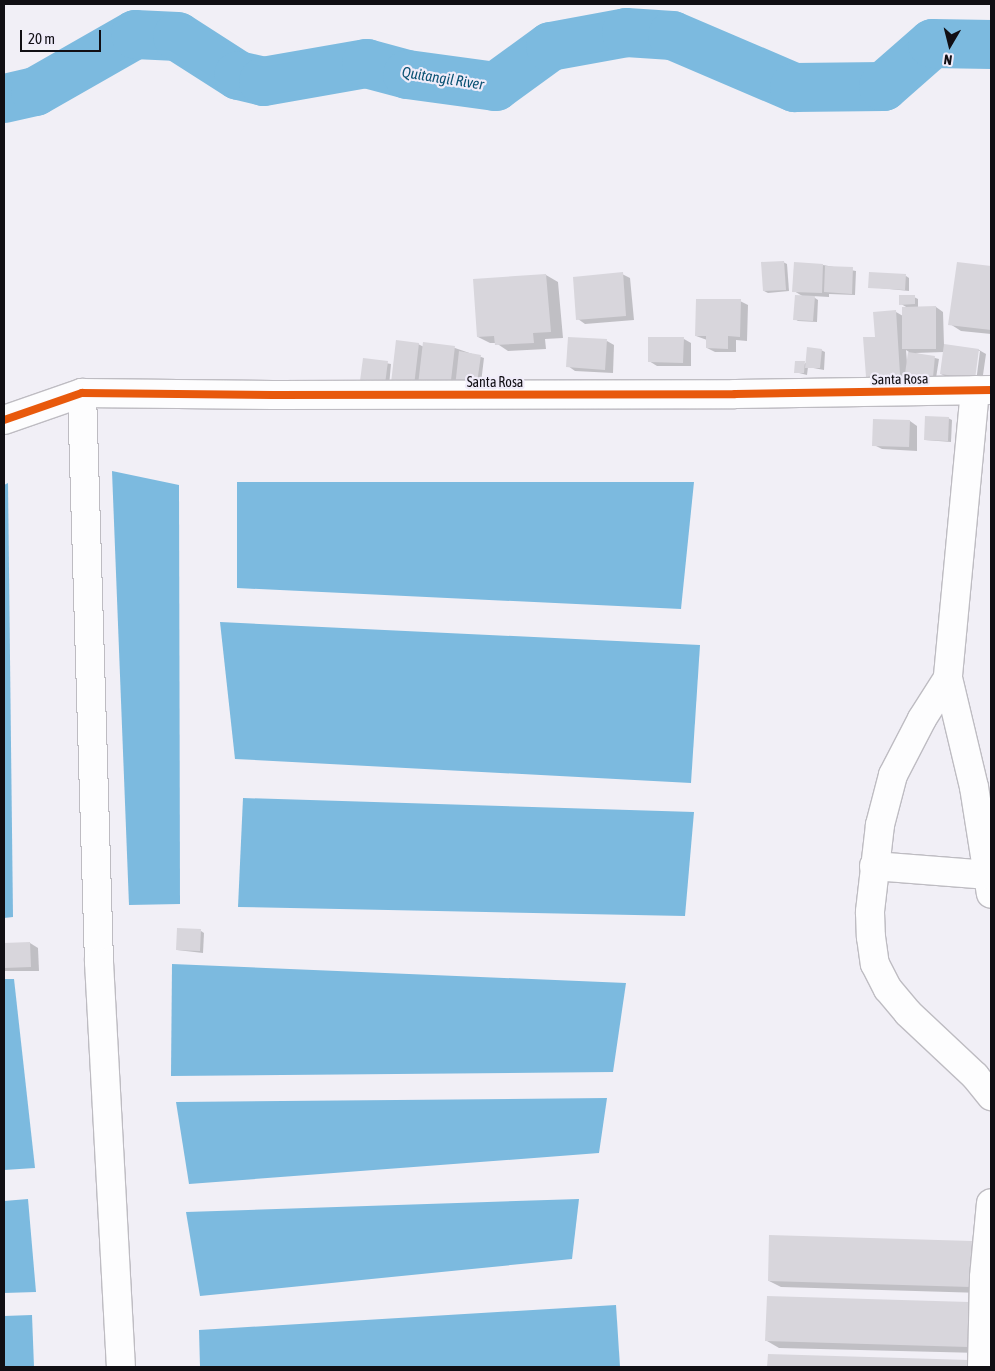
<!DOCTYPE html>
<style>
body{margin:0}
#map{position:relative;width:995px;height:1371px;overflow:hidden;background:#f1eff6;font-family:"Asap Condensed",sans-serif}
div>[style]{position:absolute}
[style*='--x']{left:calc(var(--x)*1px);top:calc(var(--y)*1px);width:calc(var(--w)*1px);rotate:calc(var(--a)*1deg)}
.water>*{inset:0;background:#7cbadf}
.shadow>*{inset:0;background:#0003}
.river>*{height:49px;margin:-24.5px;padding:0 24.5px;transform-origin:24.5px;border-radius:24.5px;background:#7cbadf}
.building>*{inset:0;background:#d8d6dc}
.roads{filter:drop-shadow(1px 0 #bebcc2) drop-shadow(-1px 0 #bebcc2) drop-shadow(0 1px #bebcc2) drop-shadow(0 -1px #bebcc2)}
.minor>*{height:28px;margin:-14px;padding:0 14px;transform-origin:14px;border-radius:14px;background:#fdfdfe}
.cycleway>*{height:8px;margin:-4px;padding:0 4px;transform-origin:4px;border-radius:4px;background:#e8590c}
span{translate:-50% -50%;white-space:nowrap;text-align:center;line-height:1.15;-webkit-text-stroke:4.5px #f0ecf9;paint-order:stroke}
.street-label{font-size:14px;color:#110f14}
.water-label{font-size:15px;color:#0a5273;font-style:italic}
.frame{position:absolute;inset:0;border:5px solid #110f14;pointer-events:none}
.north{position:absolute;left:925px;top:20px;width:50px;height:50px;-webkit-text-stroke:4px #f0ecf9;paint-order:stroke;rotate:188deg;font-size:14px;font-weight:700;line-height:20px;text-align:center;color:#110f14}
.north::after{content:'';display:block;margin:auto;width:18px;height:22px;background:#110f14;clip-path:polygon(50% 0,100% 100%,50% 72%,0 100%)}
.scale{position:absolute;left:20px;top:30px;width:81px;height:22px;box-sizing:border-box;border:2px solid #110f14;border-top:0;padding-left:6px;font-size:15px;line-height:18px;white-space:nowrap;color:#110f14;-webkit-text-stroke:4px #f0ecf9;paint-order:stroke}
</style>
<div id="map">
<div class="water">
<i style="clip-path:polygon(112px 471px,179px 485px,180px 904px,129px 905px)"></i>
<i style="clip-path:polygon(237px 482px,694px 482px,681px 609px,237px 588px)"></i>
<i style="clip-path:polygon(8px 483px,13px 917px,4px 918px,4px 485px)"></i>
<i style="clip-path:polygon(220px 622px,700px 645px,691px 783px,235px 759px)"></i>
<i style="clip-path:polygon(243px 798px,694px 812px,685px 916px,238px 907px)"></i>
<i style="clip-path:polygon(172px 964px,626px 983px,613px 1072px,171px 1076px)"></i>
<i style="clip-path:polygon(4px 979px,14px 979px,35px 1168px,4px 1170px)"></i>
<i style="clip-path:polygon(607px 1098px,599px 1153px,189px 1184px,176px 1102px)"></i>
<i style="clip-path:polygon(28px 1199px,36px 1292px,4px 1293px,4px 1201px)"></i>
<i style="clip-path:polygon(579px 1199px,572px 1259px,200px 1296px,186px 1212px)"></i>
<i style="clip-path:polygon(616px 1305px,620px 1367px,200px 1367px,199px 1330px)"></i>
<i style="clip-path:polygon(32px 1315px,34px 1367px,4px 1367px,4px 1316px)"></i>
</div>
<div class="shadow">
<i style="clip-path:polygon(783px 262px,787px 264px,789px 291px,768px 293px,764px 291px)"></i>
<i style="clip-path:polygon(958px 263px,991px 267px,991px 334px,961px 331px,950px 324px)"></i>
<i style="clip-path:polygon(823px 265px,856px 271px,855px 295px,829px 294px,829px 297px,812px 296px,818px 300px,817px 322px,798px 321px,795px 319px,804px 297px,794px 291px)"></i>
<i style="clip-path:polygon(622px 274px,630px 278px,634px 320px,585px 324px,578px 319px)"></i>
<i style="clip-path:polygon(546px 275px,558px 282px,563px 338px,545px 339px,546px 349px,508px 351px,496px 343px,490px 343px,478px 337px,474px 280px)"></i>
<i style="clip-path:polygon(906px 276px,909px 278px,909px 291px,870px 287px)"></i>
<i style="clip-path:polygon(evenodd,914px 297px,918px 299px,918px 308px,936px 307px,943px 312px,944px 345px,979px 350px,986px 354px,982px 382px,976px 382px,980px 351px,977px 351px,973px 381px,949px 378px,941px 374px,944px 352px,915px 353px,939px 359px,936px 378px,907px 373px,908px 378px,875px 380px,867px 376px,876px 338px,896px 312px,903px 316px,908px 308px,901px 304px,914px 297px,906px 350px,909px 352px,908px 363px,907px 363px,906px 350px)"></i>
<i style="clip-path:polygon(740px 301px,748px 305px,747px 341px,736px 340px,736px 352px,715px 352px,707px 348px,707px 340px,696px 336px)"></i>
<i style="clip-path:polygon(684px 339px,691px 343px,691px 366px,657px 366px,649px 361px)"></i>
<i style="clip-path:polygon(607px 341px,614px 345px,613px 373px,575px 371px,568px 366px)"></i>
<i style="clip-path:polygon(425px 343px,455px 348px,484px 358px,480px 391px,401px 386px,418px 344px,424px 347px)"></i>
<i style="clip-path:polygon(821px 350px,825px 352px,824px 370px,808px 367px,807px 375px,795px 372px)"></i>
<i style="clip-path:polygon(364px 359px,391px 364px,389px 386px)"></i>
<i style="clip-path:polygon(948px 418px,952px 420px,951px 442px,925px 440px)"></i>
<i style="clip-path:polygon(910px 421px,917px 426px,917px 451px,882px 449px,874px 445px)"></i>
<i style="clip-path:polygon(201px 931px,204px 933px,203px 953px,177px 950px)"></i>
<i style="clip-path:polygon(30px 943px,38px 948px,39px 971px,4px 971px,4px 944px)"></i>
<i style="clip-path:polygon(972px 1243px,983px 1249px,982px 1293px,781px 1287px,769px 1281px)"></i>
<i style="clip-path:polygon(768px 1297px,969px 1303px,981px 1310px,980px 1353px,779px 1348px,767px 1341px)"></i>
<i style="clip-path:polygon(769px 1355px,980px 1367px,769px 1367px)"></i>
</div>
<div class="river">
<i style="--x:4;--y:98;--w:32;--a:-13"></i>
<i style="--x:35;--y:91;--w:115;--a:-29.7"></i>
<i style="--x:135;--y:34;--w:42;--a:2.7"></i>
<i style="--x:177;--y:36;--w:72;--a:32.6"></i>
<i style="--x:238;--y:75;--w:26;--a:13"></i>
<i style="--x:263;--y:81;--w:105;--a:-9.9"></i>
<i style="--x:366;--y:63;--w:42;--a:15"></i>
<i style="--x:407;--y:74;--w:89;--a:7.8"></i>
<i style="--x:495;--y:86;--w:68;--a:-36"></i>
<i style="--x:550;--y:46;--w:77;--a:-10.4"></i>
<i style="--x:626;--y:32;--w:46;--a:3.7"></i>
<i style="--x:672;--y:35;--w:133;--a:23.1"></i>
<i style="--x:794;--y:87;--w:89;--a:-0.6"></i>
<i style="--x:883;--y:86;--w:65;--a:-41.3"></i>
<i style="--x:932;--y:43;--w:59;--a:1"></i>
</div>
<div class="building">
<i style="clip-path:polygon(784px 261px,786px 290px,763px 291px,761px 262px)"></i>
<i style="clip-path:polygon(794px 262px,823px 264px,822px 293px,792px 292px)"></i>
<i style="clip-path:polygon(957px 262px,991px 266px,991px 330px,948px 325px)"></i>
<i style="clip-path:polygon(825px 266px,853px 267px,852px 294px,824px 292px)"></i>
<i style="clip-path:polygon(623px 272px,626px 316px,576px 320px,573px 277px)"></i>
<i style="clip-path:polygon(869px 272px,906px 274px,905px 290px,868px 288px)"></i>
<i style="clip-path:polygon(546px 274px,551px 332px,533px 333px,534px 343px,495px 345px,494px 336px,477px 337px,473px 279px)"></i>
<i style="clip-path:polygon(795px 295px,815px 296px,813px 321px,793px 320px)"></i>
<i style="clip-path:polygon(899px 295px,915px 295px,915px 304px,899px 305px)"></i>
<i style="clip-path:polygon(696px 299px,741px 299px,740px 337px,728px 336px,728px 349px,706px 348px,706px 336px,695px 336px)"></i>
<i style="clip-path:polygon(936px 306px,936px 349px,902px 349px,902px 307px)"></i>
<i style="clip-path:polygon(896px 310px,900px 374px,866px 377px,863px 337px,875px 337px,873px 312px)"></i>
<i style="clip-path:polygon(568px 337px,607px 339px,605px 370px,566px 367px)"></i>
<i style="clip-path:polygon(648px 337px,684px 337px,683px 363px,648px 362px)"></i>
<i style="clip-path:polygon(396px 340px,419px 343px,414px 386px,391px 383px)"></i>
<i style="clip-path:polygon(423px 342px,455px 346px,450px 389px,418px 385px)"></i>
<i style="clip-path:polygon(944px 344px,979px 349px,975px 379px,940px 374px)"></i>
<i style="clip-path:polygon(807px 347px,822px 349px,820px 368px,805px 368px)"></i>
<i style="clip-path:polygon(459px 351px,481px 355px,476px 390px,455px 387px)"></i>
<i style="clip-path:polygon(908px 352px,935px 356px,933px 377px,905px 374px)"></i>
<i style="clip-path:polygon(363px 358px,388px 361px,385px 384px,360px 381px)"></i>
<i style="clip-path:polygon(795px 361px,805px 361px,804px 373px,794px 373px)"></i>
<i style="clip-path:polygon(925px 416px,949px 417px,948px 441px,924px 440px)"></i>
<i style="clip-path:polygon(873px 419px,910px 420px,909px 447px,872px 446px)"></i>
<i style="clip-path:polygon(177px 928px,201px 929px,200px 951px,176px 950px)"></i>
<i style="clip-path:polygon(30px 942px,31px 967px,4px 968px,4px 943px)"></i>
<i style="clip-path:polygon(769px 1235px,972px 1241px,970px 1287px,768px 1281px)"></i>
<i style="clip-path:polygon(767px 1296px,969px 1302px,968px 1347px,765px 1341px)"></i>
<i style="clip-path:polygon(768px 1354px,970px 1360px,970px 1367px,767px 1367px)"></i>
</div>
<div class="roads">
<div class="minor">
<i style="--x:975;--y:390;--w:289;--a:95.4"></i>
<i style="--x:948;--y:678;--w:49;--a:122.4"></i>
<i style="--x:922;--y:719;--w:63;--a:117.4"></i>
<i style="--x:893;--y:775;--w:52;--a:104.6"></i>
<i style="--x:880;--y:825;--w:88;--a:96.6"></i>
<i style="--x:870;--y:912;--w:25;--a:88"></i>
<i style="--x:871;--y:937;--w:27;--a:82"></i>
<i style="--x:875;--y:964;--w:28;--a:63"></i>
<i style="--x:888;--y:989;--w:31;--a:50"></i>
<i style="--x:908;--y:1013;--w:92;--a:43.2"></i>
<i style="--x:975;--y:1076;--w:26;--a:51"></i>
<i style="--x:82;--y:393;--w:569;--a:88.29"></i>
<i style="--x:99;--y:962;--w:406;--a:86.9"></i>
<i style="--x:4;--y:420;--w:83;--a:-19.1"></i>
<i style="--x:82;--y:393;--w:191;--a:0.6"></i>
<i style="--x:273;--y:395;--w:462;--a:-0.1"></i>
<i style="--x:735;--y:394;--w:256;--a:-0.9"></i>
<i style="--x:948;--y:678;--w:112;--a:76.6"></i>
<i style="--x:974;--y:787;--w:108;--a:81"></i>
<i style="--x:874;--y:866;--w:115;--a:4.5"></i>
<i style="--x:989;--y:875;--w:3;--a:-45"></i>
<i style="--x:982;--y:1367;--w:90;--a:-88.7"></i>
<i style="--x:984;--y:1277;--w:74;--a:-84.6"></i>
</div>
</div>
<div class="cycleway">
<i style="--x:4;--y:420;--w:83;--a:-19.1"></i>
<i style="--x:82;--y:393;--w:191;--a:0.6"></i>
<i style="--x:273;--y:395;--w:462;--a:-0.1"></i>
<i style="--x:735;--y:394;--w:256;--a:-0.9"></i>
</div>
<div class="street-label">
<span style="left:900px;top:379px;rotate:-1deg">Santa Rosa</span>
<span style="left:495px;top:382px">Santa Rosa</span>
</div>
<div class="water-label">
<span style="left:443px;top:78px;rotate:9deg">Quitangil River</span>
</div>
<div class="frame"></div>
<div class="north">N</div>
<div class="scale">20 m</div>
</div>
